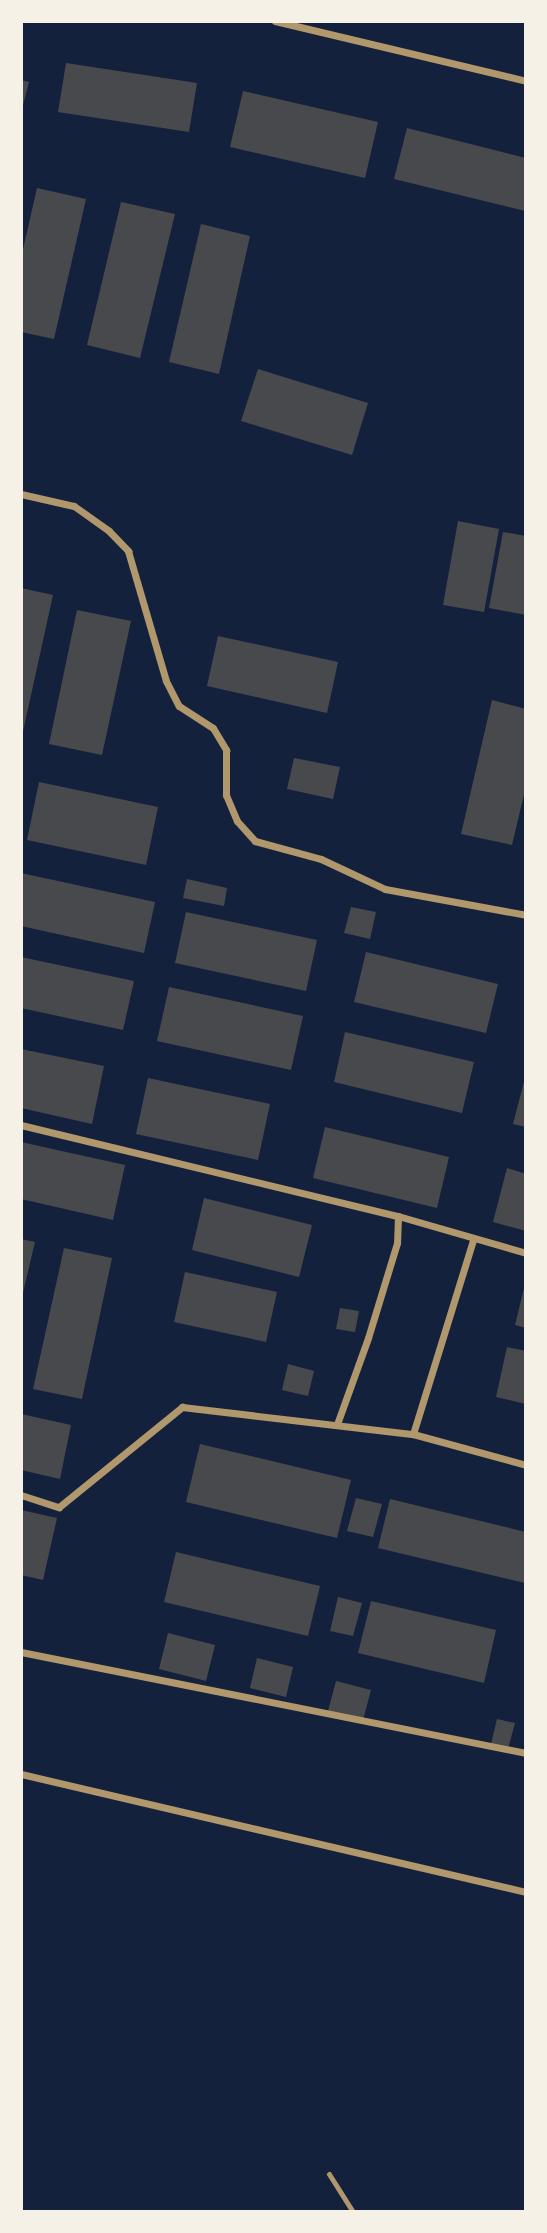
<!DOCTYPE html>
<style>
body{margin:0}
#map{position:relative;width:547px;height:2233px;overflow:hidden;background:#14213d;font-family:Manrope,sans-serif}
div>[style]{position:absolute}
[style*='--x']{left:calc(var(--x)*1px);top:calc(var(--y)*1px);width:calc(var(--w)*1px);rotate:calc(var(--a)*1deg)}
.building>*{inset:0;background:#48494c}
.service>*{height:5px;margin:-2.5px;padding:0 2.5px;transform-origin:2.5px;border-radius:2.5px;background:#b1986c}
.minor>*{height:7px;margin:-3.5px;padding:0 3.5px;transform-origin:3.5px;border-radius:3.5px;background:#b1986c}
span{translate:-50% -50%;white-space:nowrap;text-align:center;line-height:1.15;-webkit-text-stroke:5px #f6f1e7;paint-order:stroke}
.frame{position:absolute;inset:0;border:23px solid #f6f1e7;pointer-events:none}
</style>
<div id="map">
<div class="building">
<i style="clip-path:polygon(66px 63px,197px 83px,189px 132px,58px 112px)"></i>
<i style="clip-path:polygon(21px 80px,29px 82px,23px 105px,21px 105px)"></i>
<i style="clip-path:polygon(243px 91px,378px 122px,365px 178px,230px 147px)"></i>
<i style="clip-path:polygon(407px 128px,526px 158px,525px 211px,394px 179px)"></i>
<i style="clip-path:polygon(37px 188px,86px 199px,54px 339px,21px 332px,21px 258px)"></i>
<i style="clip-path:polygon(121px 202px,175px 214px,140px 358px,87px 345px)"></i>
<i style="clip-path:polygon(201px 224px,250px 236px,219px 374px,169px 362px)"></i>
<i style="clip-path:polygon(258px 369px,368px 403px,352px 455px,241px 421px)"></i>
<i style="clip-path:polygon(458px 521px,499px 529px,484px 612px,443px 605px)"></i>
<i style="clip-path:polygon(503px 532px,526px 536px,526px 615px,489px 608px)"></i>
<i style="clip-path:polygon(21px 588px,53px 595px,22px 736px,21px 736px)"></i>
<i style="clip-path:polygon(77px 610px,131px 621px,102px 755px,49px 744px)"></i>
<i style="clip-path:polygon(218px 636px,338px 662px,327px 713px,207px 686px)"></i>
<i style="clip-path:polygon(492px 700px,526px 709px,526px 786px,512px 845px,461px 834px)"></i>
<i style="clip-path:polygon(294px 758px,340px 767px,333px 799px,287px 789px)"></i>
<i style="clip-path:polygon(39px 782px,158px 807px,146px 865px,27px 840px)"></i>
<i style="clip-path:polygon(21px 873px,155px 902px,144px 953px,21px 926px)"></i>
<i style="clip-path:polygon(187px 879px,227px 888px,224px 906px,183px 898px)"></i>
<i style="clip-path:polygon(351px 907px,376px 912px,370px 939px,344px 933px)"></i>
<i style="clip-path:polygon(186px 912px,317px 940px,306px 991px,175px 963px)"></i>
<i style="clip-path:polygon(366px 952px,498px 984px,486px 1033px,354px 1002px)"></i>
<i style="clip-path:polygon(21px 957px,134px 981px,123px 1030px,21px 1008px)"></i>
<i style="clip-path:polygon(169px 987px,303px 1016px,291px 1070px,157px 1041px)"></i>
<i style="clip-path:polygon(345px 1032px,474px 1062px,462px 1113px,334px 1082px)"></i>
<i style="clip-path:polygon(21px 1049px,104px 1066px,92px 1124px,21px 1108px)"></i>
<i style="clip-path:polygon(526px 1074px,526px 1127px,513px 1124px)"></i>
<i style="clip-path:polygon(148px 1078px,270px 1104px,258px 1160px,136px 1134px)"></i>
<i style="clip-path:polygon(325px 1127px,449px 1157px,437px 1208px,313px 1178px)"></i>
<i style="clip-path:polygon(21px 1142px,125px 1165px,113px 1220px,21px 1199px)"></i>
<i style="clip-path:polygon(507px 1168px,526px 1174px,526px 1231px,493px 1222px)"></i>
<i style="clip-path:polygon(204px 1198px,312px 1225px,299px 1277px,192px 1250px)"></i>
<i style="clip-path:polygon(21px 1239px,35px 1242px,22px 1297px,21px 1297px)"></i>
<i style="clip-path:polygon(64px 1248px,112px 1258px,82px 1399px,33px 1389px)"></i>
<i style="clip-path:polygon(185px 1272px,277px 1292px,266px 1342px,174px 1322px)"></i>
<i style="clip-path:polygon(526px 1280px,526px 1328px,515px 1325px)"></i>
<i style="clip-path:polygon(340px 1308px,359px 1311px,355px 1332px,336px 1329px)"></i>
<i style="clip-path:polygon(507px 1347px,526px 1351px,526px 1404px,496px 1397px)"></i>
<i style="clip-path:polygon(288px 1364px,314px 1371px,308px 1396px,282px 1390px)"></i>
<i style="clip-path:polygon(21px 1414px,71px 1425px,60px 1479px,21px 1470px)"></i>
<i style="clip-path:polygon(200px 1444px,351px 1480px,337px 1538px,186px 1502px)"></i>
<i style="clip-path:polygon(356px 1498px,382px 1504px,373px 1537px,347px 1531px)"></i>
<i style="clip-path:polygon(390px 1499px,526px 1532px,525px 1583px,378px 1548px)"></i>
<i style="clip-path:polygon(21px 1510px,57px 1518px,43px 1580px,21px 1575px)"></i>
<i style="clip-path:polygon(176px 1552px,320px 1586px,308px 1636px,164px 1602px)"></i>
<i style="clip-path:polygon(338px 1597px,362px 1603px,353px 1636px,330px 1631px)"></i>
<i style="clip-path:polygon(371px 1601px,496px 1630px,484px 1683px,358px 1653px)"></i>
<i style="clip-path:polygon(168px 1633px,215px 1645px,206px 1681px,159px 1669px)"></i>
<i style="clip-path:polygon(257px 1658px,293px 1667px,286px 1697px,250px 1688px)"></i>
<i style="clip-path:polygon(336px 1681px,371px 1690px,363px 1720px,328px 1711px)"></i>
<i style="clip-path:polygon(497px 1719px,515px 1723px,508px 1749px,491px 1744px)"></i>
</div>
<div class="service">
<i style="--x:329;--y:2174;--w:45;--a:57.7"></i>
</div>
<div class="minor">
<i style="--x:275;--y:21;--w:258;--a:13.4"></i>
<i style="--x:21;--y:494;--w:54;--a:12.8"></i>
<i style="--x:74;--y:506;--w:43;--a:35.5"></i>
<i style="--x:109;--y:531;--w:28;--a:46"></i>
<i style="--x:128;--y:551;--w:135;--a:73.7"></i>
<i style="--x:166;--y:681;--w:28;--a:63"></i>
<i style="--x:179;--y:706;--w:40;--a:32.9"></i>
<i style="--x:213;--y:728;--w:26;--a:59"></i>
<i style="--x:226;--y:750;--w:45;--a:90"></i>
<i style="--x:226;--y:795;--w:28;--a:67"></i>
<i style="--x:237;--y:821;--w:27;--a:48"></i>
<i style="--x:255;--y:841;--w:68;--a:15.3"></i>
<i style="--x:321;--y:859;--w:71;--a:25.1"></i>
<i style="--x:385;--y:889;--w:143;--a:10.4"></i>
<i style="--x:21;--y:1125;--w:388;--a:13.6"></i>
<i style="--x:398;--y:1216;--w:27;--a:92"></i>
<i style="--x:397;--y:1243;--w:99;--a:107"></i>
<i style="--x:368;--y:1338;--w:91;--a:109.8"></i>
<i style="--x:398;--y:1216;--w:133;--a:16.1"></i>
<i style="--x:413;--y:1434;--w:203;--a:-72.8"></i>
<i style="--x:21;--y:1495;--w:40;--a:18"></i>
<i style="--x:59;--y:1507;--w:159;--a:-39.1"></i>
<i style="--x:182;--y:1407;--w:233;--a:6.7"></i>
<i style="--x:413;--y:1434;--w:117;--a:15.3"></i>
<i style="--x:21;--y:1652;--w:515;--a:11.31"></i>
<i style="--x:21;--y:1774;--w:519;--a:13.15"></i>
</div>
<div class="frame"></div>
</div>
